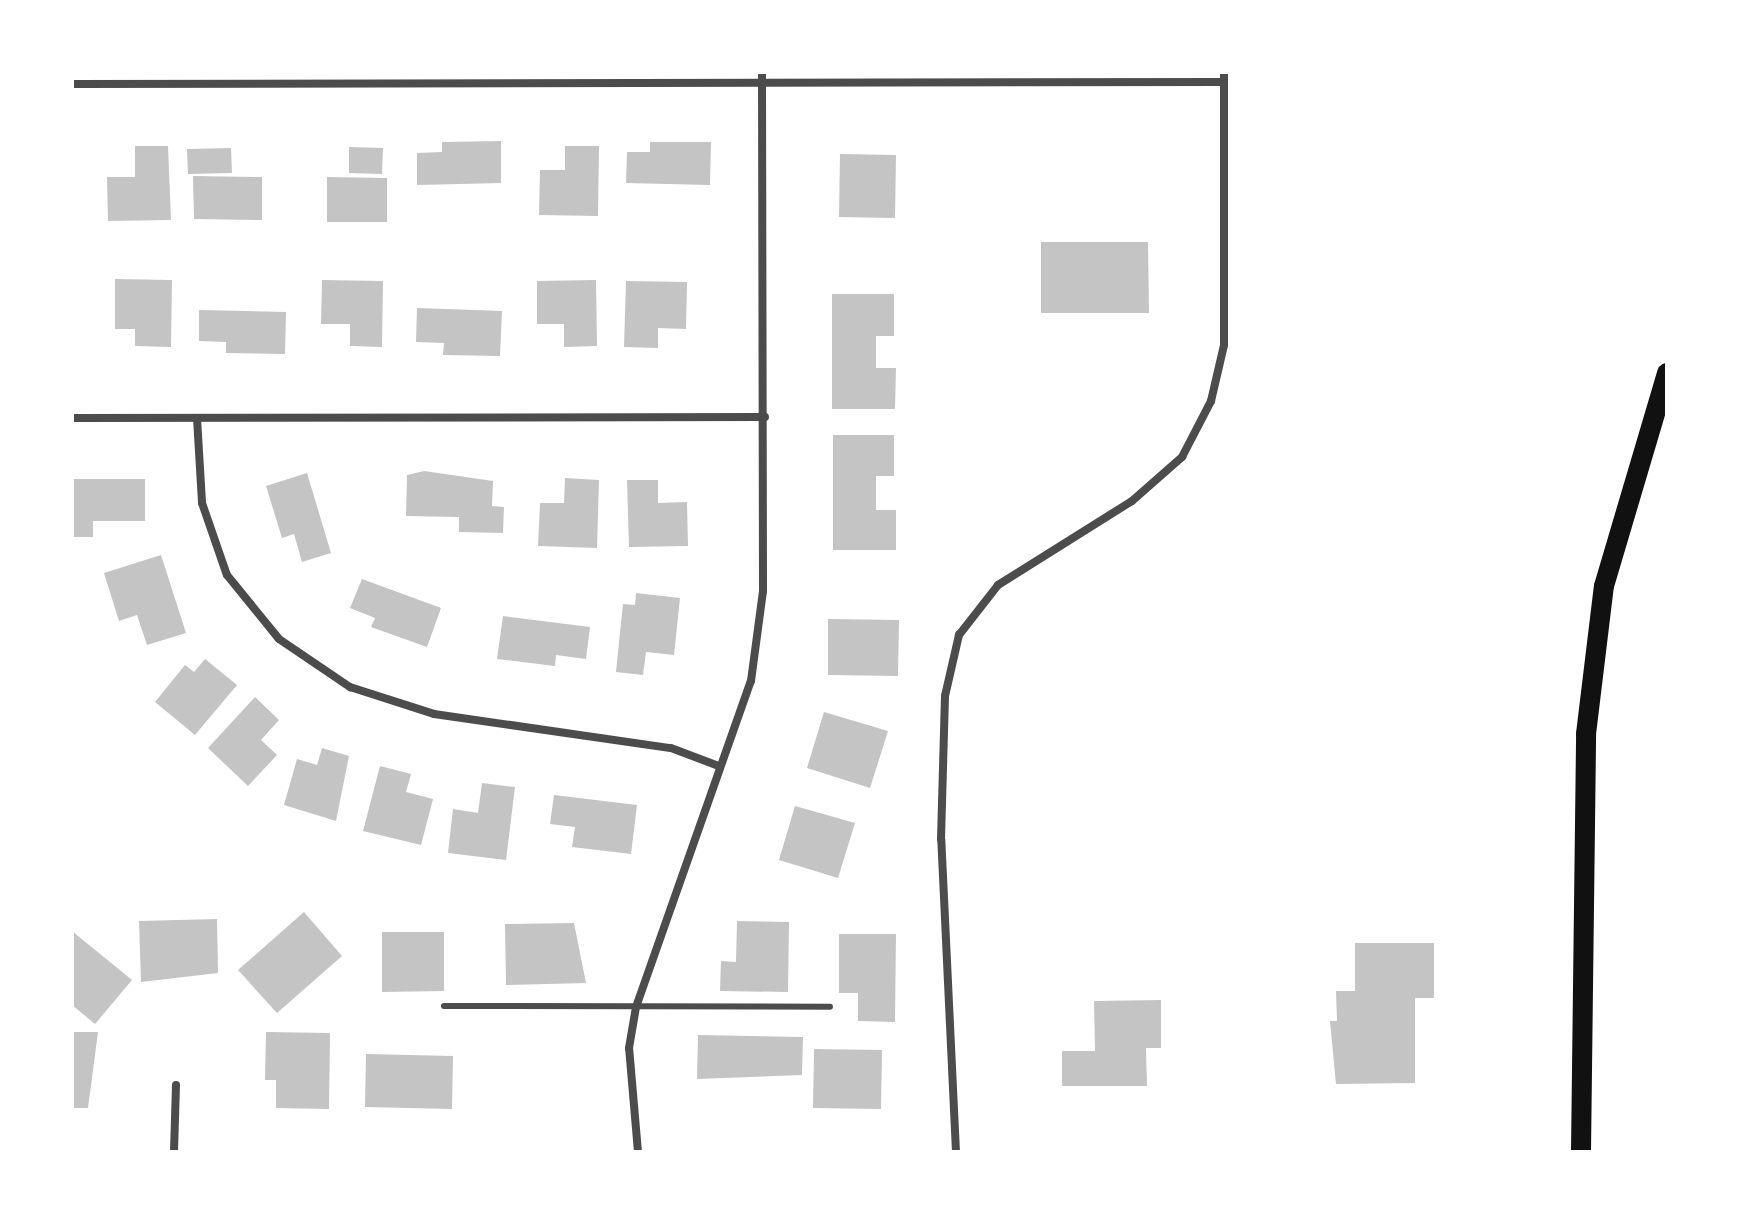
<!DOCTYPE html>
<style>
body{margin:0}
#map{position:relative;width:1739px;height:1224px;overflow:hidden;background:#fff;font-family:Overpass,sans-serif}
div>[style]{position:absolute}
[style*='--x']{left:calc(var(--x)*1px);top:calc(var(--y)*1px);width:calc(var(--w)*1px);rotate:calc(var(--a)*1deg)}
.building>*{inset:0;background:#c4c4c4}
.service>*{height:6px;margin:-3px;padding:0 3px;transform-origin:3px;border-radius:3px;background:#4c4c4c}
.minor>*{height:8px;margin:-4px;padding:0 4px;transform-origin:4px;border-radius:4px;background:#4c4c4c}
.primary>*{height:20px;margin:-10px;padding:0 10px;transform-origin:10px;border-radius:10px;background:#111}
span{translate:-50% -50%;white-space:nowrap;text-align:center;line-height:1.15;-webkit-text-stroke:6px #fff;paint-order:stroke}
.frame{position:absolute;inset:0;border:74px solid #fff;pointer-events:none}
</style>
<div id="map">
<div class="building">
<i style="clip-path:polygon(501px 141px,501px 183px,417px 185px,417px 153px,442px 152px,442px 142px)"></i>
<i style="clip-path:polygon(650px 142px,711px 142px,710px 185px,626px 183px,627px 152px,650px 152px)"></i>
<i style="clip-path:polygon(135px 146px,168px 146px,171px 220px,108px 221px,107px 177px,135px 177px)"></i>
<i style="clip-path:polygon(565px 146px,599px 146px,598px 216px,539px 215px,540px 170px,565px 170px)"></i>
<i style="clip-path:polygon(349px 147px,383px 148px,382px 174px,349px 173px)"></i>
<i style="clip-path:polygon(231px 148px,232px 173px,188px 174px,187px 149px)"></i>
<i style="clip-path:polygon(840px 154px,896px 155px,895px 218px,839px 217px)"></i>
<i style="clip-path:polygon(193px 176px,262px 177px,262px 220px,194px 219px)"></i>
<i style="clip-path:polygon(327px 177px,387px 178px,387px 222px,327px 222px)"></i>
<i style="clip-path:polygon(1041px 242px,1148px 242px,1149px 313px,1041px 313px)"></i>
<i style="clip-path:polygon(115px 279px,172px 280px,171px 347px,135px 346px,135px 329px,115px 329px)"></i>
<i style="clip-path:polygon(322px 280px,383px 281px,382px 347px,350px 346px,350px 324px,321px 324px)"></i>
<i style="clip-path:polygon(596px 280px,597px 346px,564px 347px,564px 324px,537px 324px,537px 281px)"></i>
<i style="clip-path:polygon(626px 281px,687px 282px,686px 329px,658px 328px,658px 348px,624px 347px)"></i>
<i style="clip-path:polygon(832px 294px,894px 294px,894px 336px,876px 336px,876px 368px,896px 368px,895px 409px,832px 409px)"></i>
<i style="clip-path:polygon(417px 308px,502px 311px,500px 356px,443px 355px,444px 343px,416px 342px)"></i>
<i style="clip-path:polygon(199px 310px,286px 312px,285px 354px,226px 353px,226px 342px,199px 341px)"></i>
<i style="clip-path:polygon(833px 435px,894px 435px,894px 476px,876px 476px,876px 510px,896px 510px,896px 550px,833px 550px)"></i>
<i style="clip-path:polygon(424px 471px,493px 481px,492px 506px,504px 507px,503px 533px,459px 532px,459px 517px,406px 516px,407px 475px)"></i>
<i style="clip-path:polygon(307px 473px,331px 553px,302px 562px,294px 534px,282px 538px,266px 486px)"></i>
<i style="clip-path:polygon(565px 478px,599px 480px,597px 548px,538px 546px,540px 503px,564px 503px)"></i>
<i style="clip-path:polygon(72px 479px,145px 479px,145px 521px,93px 521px,93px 537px,72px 537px)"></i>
<i style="clip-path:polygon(627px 480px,658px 480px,658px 503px,687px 502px,688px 546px,629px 547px)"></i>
<i style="clip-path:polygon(161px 555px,186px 633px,147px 645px,137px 615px,119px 621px,104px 573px)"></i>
<i style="clip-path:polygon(362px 579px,441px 608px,427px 647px,371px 627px,375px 618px,350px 608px)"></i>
<i style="clip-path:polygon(636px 593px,680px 598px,674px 655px,646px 652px,643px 675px,616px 672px,623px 604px,635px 605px)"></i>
<i style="clip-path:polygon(503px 616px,590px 627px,586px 659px,556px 655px,555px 666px,497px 659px)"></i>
<i style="clip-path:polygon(828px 619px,899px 620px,898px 676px,828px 675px)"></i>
<i style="clip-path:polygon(205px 659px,237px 685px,195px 735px,155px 702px,185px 665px,194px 672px)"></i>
<i style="clip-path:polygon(255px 697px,279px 720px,261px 740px,277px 755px,248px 786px,208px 748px)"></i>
<i style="clip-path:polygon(824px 712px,888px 731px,870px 788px,807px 768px)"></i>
<i style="clip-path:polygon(322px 748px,349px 756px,336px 821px,284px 805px,297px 759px,317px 765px)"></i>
<i style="clip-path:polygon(380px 766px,411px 774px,406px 792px,433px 799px,421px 845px,363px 831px)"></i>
<i style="clip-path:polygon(482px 783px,515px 787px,506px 860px,448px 853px,453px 809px,478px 813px)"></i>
<i style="clip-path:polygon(554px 795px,637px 805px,631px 854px,572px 847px,575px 827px,550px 824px)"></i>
<i style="clip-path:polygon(795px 806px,855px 823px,838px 878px,779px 860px)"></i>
<i style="clip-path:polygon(304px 912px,342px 956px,277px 1013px,238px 970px)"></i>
<i style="clip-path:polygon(217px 919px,218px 973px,141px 982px,139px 921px)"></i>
<i style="clip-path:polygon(737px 921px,789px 922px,788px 992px,720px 991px,721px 961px,736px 962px)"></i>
<i style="clip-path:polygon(574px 923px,586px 983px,506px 985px,505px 924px)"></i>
<i style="clip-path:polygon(72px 931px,132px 980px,95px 1024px,72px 1005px)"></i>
<i style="clip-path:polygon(382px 932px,444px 932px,444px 991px,382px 992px)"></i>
<i style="clip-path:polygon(839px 934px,896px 934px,895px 1022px,858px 1021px,858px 993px,839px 993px)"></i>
<i style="clip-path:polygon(1355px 943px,1434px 943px,1434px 998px,1415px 998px,1415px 1083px,1336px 1084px,1330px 1021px,1337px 1021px,1336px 991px,1355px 991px)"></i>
<i style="clip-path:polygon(1161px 1000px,1161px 1048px,1146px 1048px,1147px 1086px,1062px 1086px,1062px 1051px,1095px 1051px,1094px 1001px)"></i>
<i style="clip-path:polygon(72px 1032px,98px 1032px,88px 1108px,72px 1108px)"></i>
<i style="clip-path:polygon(266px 1032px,330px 1033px,329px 1109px,276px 1108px,276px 1080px,265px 1080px)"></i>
<i style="clip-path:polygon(698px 1035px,803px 1037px,802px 1075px,697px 1079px)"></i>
<i style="clip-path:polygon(814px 1049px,882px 1050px,881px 1109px,813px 1108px)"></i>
<i style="clip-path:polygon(366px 1054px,453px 1056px,452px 1109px,365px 1107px)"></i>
</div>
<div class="service">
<i style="--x:444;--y:1006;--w:386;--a:0.1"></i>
</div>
<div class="minor">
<i style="--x:72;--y:84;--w:1152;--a:-0.1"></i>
<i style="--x:72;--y:418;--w:693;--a:-0.08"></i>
<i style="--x:197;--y:418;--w:85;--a:86.6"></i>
<i style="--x:202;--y:503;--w:76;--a:70.9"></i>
<i style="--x:227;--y:575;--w:82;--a:50.9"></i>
<i style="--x:279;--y:639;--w:86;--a:34.1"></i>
<i style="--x:350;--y:687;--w:88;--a:17.8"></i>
<i style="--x:434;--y:714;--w:239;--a:8.2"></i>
<i style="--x:671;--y:748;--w:51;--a:20.6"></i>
<i style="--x:174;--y:1152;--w:67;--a:-88.3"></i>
<i style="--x:638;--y:1152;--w:104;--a:-94.9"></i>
<i style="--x:629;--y:1048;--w:42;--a:-80.3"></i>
<i style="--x:636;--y:1007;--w:346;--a:-70.6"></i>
<i style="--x:751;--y:681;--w:91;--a:-82.4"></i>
<i style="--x:763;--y:591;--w:519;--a:-90.11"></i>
<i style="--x:956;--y:1152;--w:313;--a:-92.7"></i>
<i style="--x:941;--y:839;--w:143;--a:-88.4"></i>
<i style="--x:945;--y:696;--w:63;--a:-77.1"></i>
<i style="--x:959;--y:635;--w:63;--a:-52"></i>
<i style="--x:998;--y:585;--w:158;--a:-32.1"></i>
<i style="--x:1132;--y:501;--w:67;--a:-41.3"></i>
<i style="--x:1182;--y:457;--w:63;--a:-62.6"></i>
<i style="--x:1211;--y:401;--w:57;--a:-76.9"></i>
<i style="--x:1224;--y:345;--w:273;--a:-90"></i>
</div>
<div class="primary">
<i style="--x:1581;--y:1152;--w:418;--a:-89.3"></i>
<i style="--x:1586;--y:734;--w:149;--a:-83.1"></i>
<i style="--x:1604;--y:586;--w:222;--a:-73.5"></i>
</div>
<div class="frame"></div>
</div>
